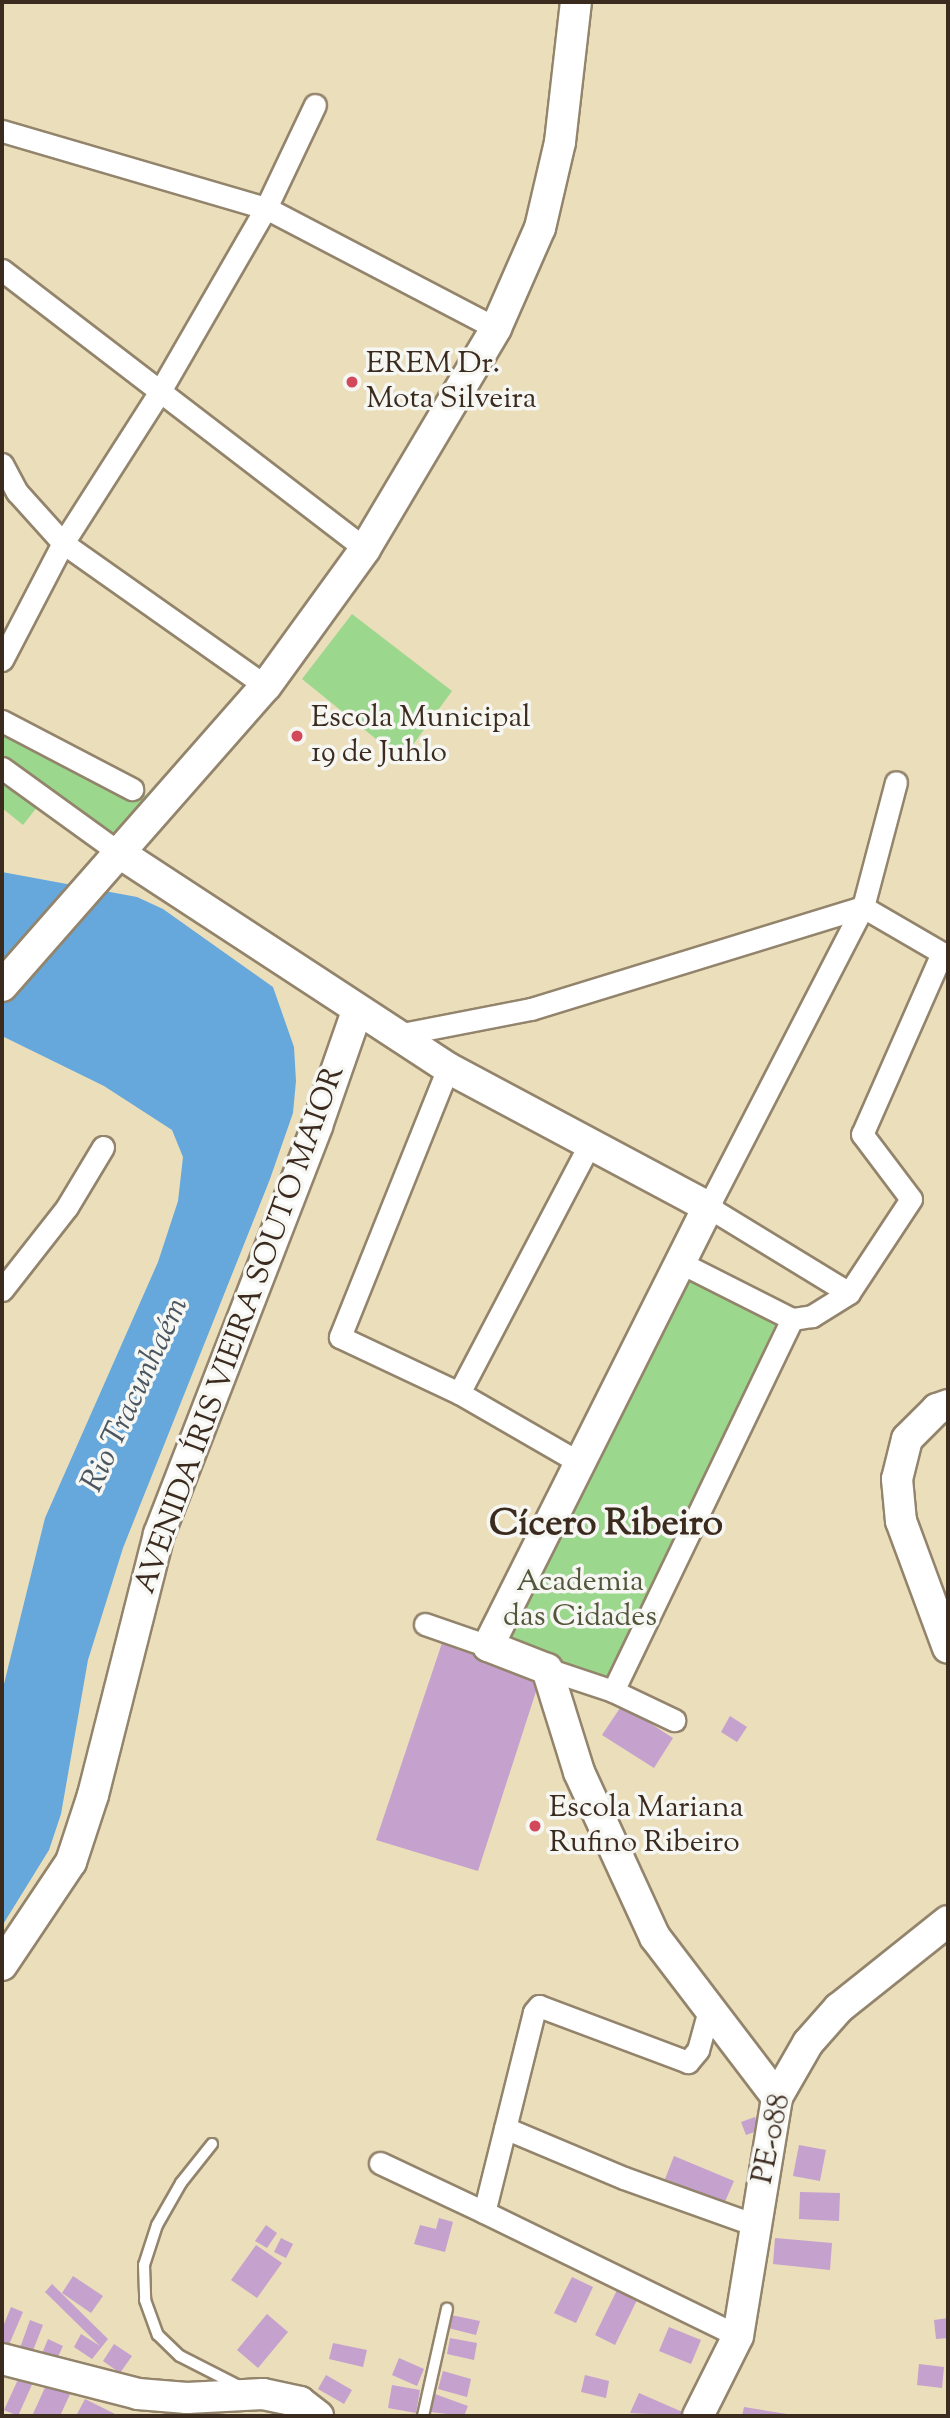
<!DOCTYPE html>
<meta charset="utf-8">
<style>
body{margin:0}
#map{position:relative;width:950px;height:2418px;overflow:hidden;background:#ebdebb;font-family:"Sorts Mill Goudy",serif}
div>[style]{position:absolute}
[style*='--x']{left:calc(var(--x)*1px);top:calc(var(--y)*1px);width:calc(var(--w)*1px);rotate:calc(var(--a)*1deg)}
.green>*{inset:0;background:#9bd88d}
.water>*{inset:0;background:#66a8db}
.building>*{inset:0;background:#c5a1ce}
.roads{filter:drop-shadow(2px 0 #93846c) drop-shadow(-2px 0 #93846c) drop-shadow(0 2px #93846c) drop-shadow(0 -2px #93846c)}
.lane>*{height:10px;margin:-5px;padding:0 5px;transform-origin:5px;border-radius:5px;background:#fff}
.street>*{height:21px;margin:-10.5px;padding:0 10.5px;transform-origin:10.5px;border-radius:10.5px;background:#fff}
.secondary>*{height:30px;margin:-15px;padding:0 15px;transform-origin:15px;border-radius:15px;background:#fff}
.dots>*{width:19px;height:19px;translate:-50% -50%;box-sizing:border-box;border:4px solid #f6f6f2;border-radius:50%}
span{translate:-50% -50%;white-space:nowrap;text-align:center;line-height:1.15;-webkit-text-stroke:7px #f6f6f2;paint-order:stroke}
.poi-label{font-size:30px;color:#3b2a1e}
.left{translate:0 -50%;text-align:left}
.street-label{font-size:30px;color:#3b2a1e}
.park-label{font-size:30px;color:#53563a}
.water-label{font-size:32px;color:#4a5660;font-style:italic}
.district-label{font-size:37px;color:#3b2a1e;font-weight:700}
.frame{position:absolute;inset:0;border:4px solid #3b2a1e;pointer-events:none}
</style>
<div id="map">
<div class="green">
<i style="clip-path:polygon(352px 614px,452px 691px,402px 760px,302px 679px)"></i>
<i style="clip-path:polygon(2px 721px,132px 789px,159px 802px,115px 850px,45px 797px,23px 825px,2px 808px)"></i>
<i style="clip-path:polygon(677px 1261px,778px 1319px,613px 1678px,547px 1669px,488px 1646px)"></i>
</div>
<div class="water">
<i style="clip-path:polygon(2px 872px,137px 897px,163px 909px,273px 987px,294px 1047px,296px 1081px,293px 1113px,270px 1179px,123px 1548px,88px 1660px,61px 1814px,49px 1850px,2px 1926px,2px 1692px,45px 1518px,158px 1262px,178px 1201px,183px 1157px,172px 1130px,104px 1086px,2px 1036px)"></i>
</div>
<div class="building">
<i style="clip-path:polygon(443px 1640px,541px 1676px,478px 1871px,376px 1840px)"></i>
<i style="clip-path:polygon(622px 1705px,673px 1738px,654px 1768px,602px 1735px)"></i>
<i style="clip-path:polygon(730px 1716px,747px 1727px,737px 1742px,721px 1732px)"></i>
<i style="clip-path:polygon(755px 2117px,760px 2130px,746px 2135px,741px 2122px)"></i>
<i style="clip-path:polygon(799px 2145px,826px 2150px,820px 2181px,793px 2176px)"></i>
<i style="clip-path:polygon(674px 2156px,734px 2181px,724px 2204px,665px 2179px)"></i>
<i style="clip-path:polygon(800px 2192px,840px 2193px,839px 2221px,799px 2219px)"></i>
<i style="clip-path:polygon(439px 2218px,453px 2222px,445px 2252px,414px 2244px,420px 2225px,436px 2229px)"></i>
<i style="clip-path:polygon(266px 2225px,277px 2233px,267px 2248px,255px 2241px)"></i>
<i style="clip-path:polygon(281px 2238px,293px 2244px,286px 2258px,274px 2252px)"></i>
<i style="clip-path:polygon(775px 2238px,832px 2243px,830px 2270px,773px 2264px)"></i>
<i style="clip-path:polygon(256px 2245px,282px 2263px,257px 2298px,231px 2280px)"></i>
<i style="clip-path:polygon(73px 2276px,103px 2296px,91px 2313px,62px 2293px)"></i>
<i style="clip-path:polygon(572px 2277px,593px 2287px,576px 2323px,554px 2313px)"></i>
<i style="clip-path:polygon(52px 2284px,108px 2339px,92px 2359px,74px 2347px,81px 2334px,100px 2346px,45px 2292px)"></i>
<i style="clip-path:polygon(618px 2288px,638px 2298px,615px 2345px,595px 2335px)"></i>
<i style="clip-path:polygon(11px 2307px,23px 2312px,8px 2347px,2px 2344px,2px 2329px)"></i>
<i style="clip-path:polygon(267px 2314px,288px 2332px,258px 2368px,237px 2350px)"></i>
<i style="clip-path:polygon(451px 2315px,480px 2321px,476px 2335px,448px 2328px)"></i>
<i style="clip-path:polygon(948px 2318px,948px 2338px,936px 2339px,934px 2320px)"></i>
<i style="clip-path:polygon(30px 2320px,43px 2325px,32px 2353px,20px 2348px)"></i>
<i style="clip-path:polygon(669px 2327px,701px 2340px,691px 2364px,659px 2351px)"></i>
<i style="clip-path:polygon(450px 2338px,477px 2343px,474px 2360px,447px 2354px)"></i>
<i style="clip-path:polygon(48px 2339px,63px 2346px,55px 2363px,41px 2356px)"></i>
<i style="clip-path:polygon(333px 2343px,367px 2350px,363px 2367px,329px 2359px)"></i>
<i style="clip-path:polygon(114px 2344px,132px 2356px,120px 2373px,103px 2361px)"></i>
<i style="clip-path:polygon(399px 2358px,424px 2369px,417px 2386px,392px 2375px)"></i>
<i style="clip-path:polygon(919px 2364px,944px 2367px,942px 2388px,917px 2385px)"></i>
<i style="clip-path:polygon(443px 2371px,471px 2379px,467px 2397px,438px 2389px)"></i>
<i style="clip-path:polygon(21px 2373px,34px 2380px,18px 2416px,4px 2410px)"></i>
<i style="clip-path:polygon(326px 2375px,352px 2390px,344px 2404px,318px 2389px)"></i>
<i style="clip-path:polygon(585px 2375px,609px 2381px,606px 2398px,581px 2392px)"></i>
<i style="clip-path:polygon(48px 2381px,71px 2392px,60px 2416px,32px 2416px)"></i>
<i style="clip-path:polygon(392px 2385px,420px 2390px,416px 2413px,388px 2408px)"></i>
<i style="clip-path:polygon(639px 2393px,687px 2414px,686px 2416px,630px 2413px)"></i>
<i style="clip-path:polygon(435px 2394px,468px 2406px,464px 2416px,431px 2412px)"></i>
<i style="clip-path:polygon(85px 2399px,119px 2416px,76px 2416px)"></i>
<i style="clip-path:polygon(744px 2407px,787px 2414px,787px 2416px,742px 2416px)"></i>
</div>
<div class="roads">
<div class="lane">
<i style="--x:212;--y:2144;--w:50;--a:128.5"></i>
<i style="--x:181;--y:2183;--w:48;--a:119.7"></i>
<i style="--x:157;--y:2225;--w:42;--a:108"></i>
<i style="--x:144;--y:2265;--w:35;--a:88"></i>
<i style="--x:145;--y:2300;--w:37;--a:70"></i>
<i style="--x:158;--y:2335;--w:30;--a:44"></i>
<i style="--x:180;--y:2356;--w:66;--a:27"></i>
<i style="--x:423;--y:2416;--w:110;--a:-77.4"></i>
</div>
<div class="street">
<i style="--x:2;--y:131;--w:275;--a:16.3"></i>
<i style="--x:266;--y:208;--w:259;--a:27.6"></i>
<i style="--x:2;--y:270;--w:458;--a:37.5"></i>
<i style="--x:2;--y:464;--w:32;--a:62"></i>
<i style="--x:17;--y:492;--w:69;--a:48"></i>
<i style="--x:63;--y:543;--w:248;--a:35.2"></i>
<i style="--x:2;--y:660;--w:132;--a:-62.5"></i>
<i style="--x:63;--y:543;--w:178;--a:-57.4"></i>
<i style="--x:159;--y:393;--w:214;--a:-60"></i>
<i style="--x:266;--y:208;--w:114;--a:-64.6"></i>
<i style="--x:2;--y:721;--w:147;--a:27.6"></i>
<i style="--x:2;--y:768;--w:143;--a:35.9"></i>
<i style="--x:397;--y:1035;--w:136;--a:-11"></i>
<i style="--x:531;--y:1009;--w:347;--a:-17.1"></i>
<i style="--x:863;--y:907;--w:91;--a:30.2"></i>
<i style="--x:942;--y:953;--w:198;--a:113.8"></i>
<i style="--x:862;--y:1134;--w:81;--a:53"></i>
<i style="--x:911;--y:1199;--w:113;--a:123.4"></i>
<i style="--x:849;--y:1293;--w:44;--a:148.1"></i>
<i style="--x:812;--y:1316;--w:20;--a:171"></i>
<i style="--x:792;--y:1319;--w:129;--a:-153.2"></i>
<i style="--x:448;--y:1068;--w:290;--a:111.9"></i>
<i style="--x:340;--y:1337;--w:132;--a:25.2"></i>
<i style="--x:459;--y:1393;--w:140;--a:30"></i>
<i style="--x:2;--y:1290;--w:105;--a:-51.9"></i>
<i style="--x:67;--y:1207;--w:70;--a:-59"></i>
<i style="--x:849;--y:1293;--w:165;--a:-148.6"></i>
<i style="--x:708;--y:1207;--w:338;--a:-62.7"></i>
<i style="--x:863;--y:907;--w:129;--a:-75.2"></i>
<i style="--x:459;--y:1393;--w:281;--a:-62.3"></i>
<i style="--x:425;--y:1624;--w:67;--a:19.2"></i>
<i style="--x:547;--y:1669;--w:70;--a:18.4"></i>
<i style="--x:613;--y:1691;--w:68;--a:25.4"></i>
<i style="--x:613;--y:1691;--w:413;--a:-64.3"></i>
<i style="--x:709;--y:2010;--w:41;--a:105.4"></i>
<i style="--x:698;--y:2050;--w:16;--a:130"></i>
<i style="--x:688;--y:2062;--w:159;--a:-159.4"></i>
<i style="--x:539;--y:2006;--w:8;--a:130"></i>
<i style="--x:534;--y:2012;--w:206;--a:104"></i>
<i style="--x:484;--y:2212;--w:283;--a:26"></i>
<i style="--x:505;--y:2128;--w:129;--a:22.8"></i>
<i style="--x:624;--y:2178;--w:139;--a:19.7"></i>
<i style="--x:380;--y:2163;--w:115;--a:25.2"></i>
</div>
<div class="secondary">
<i style="--x:118;--y:852;--w:394;--a:33.2"></i>
<i style="--x:448;--y:1068;--w:295;--a:28.1"></i>
<i style="--x:708;--y:1207;--w:491;--a:116.6"></i>
<i style="--x:488;--y:1646;--w:63;--a:21.3"></i>
<i style="--x:547;--y:1669;--w:108;--a:72.7"></i>
<i style="--x:579;--y:1772;--w:182;--a:65.3"></i>
<i style="--x:655;--y:1937;--w:201;--a:52.7"></i>
<i style="--x:2;--y:986;--w:400;--a:-48.7"></i>
<i style="--x:266;--y:686;--w:169;--a:-54.1"></i>
<i style="--x:365;--y:549;--w:257;--a:-59.3"></i>
<i style="--x:496;--y:328;--w:109;--a:-66.3"></i>
<i style="--x:540;--y:228;--w:88;--a:-76.9"></i>
<i style="--x:560;--y:142;--w:141;--a:-83.5"></i>
<i style="--x:948;--y:1405;--w:12;--a:160"></i>
<i style="--x:937;--y:1409;--w:42;--a:135"></i>
<i style="--x:907;--y:1439;--w:41;--a:104"></i>
<i style="--x:897;--y:1479;--w:42;--a:84.6"></i>
<i style="--x:901;--y:1521;--w:135;--a:69.7"></i>
<i style="--x:2;--y:1965;--w:124;--a:-56.2"></i>
<i style="--x:71;--y:1862;--w:71;--a:-71.8"></i>
<i style="--x:93;--y:1795;--w:269;--a:-75.8"></i>
<i style="--x:159;--y:1534;--w:438;--a:-68.8"></i>
<i style="--x:317;--y:1126;--w:122;--a:-70.8"></i>
<i style="--x:2;--y:2359;--w:140;--a:14.4"></i>
<i style="--x:138;--y:2394;--w:49;--a:4.7"></i>
<i style="--x:187;--y:2398;--w:76;--a:-3"></i>
<i style="--x:263;--y:2394;--w:38;--a:12"></i>
<i style="--x:300;--y:2402;--w:23;--a:38"></i>
<i style="--x:698;--y:2416;--w:89;--a:-63.4"></i>
<i style="--x:738;--y:2336;--w:242;--a:-80.7"></i>
<i style="--x:777;--y:2097;--w:62;--a:-60.1"></i>
<i style="--x:808;--y:2043;--w:47;--a:-48.5"></i>
<i style="--x:839;--y:2008;--w:139;--a:-38.6"></i>
</div>
</div>
<div class="dots">
<i style="left:352px;top:382px;background:#d1495b"></i>
<i style="left:297px;top:736px;background:#d1495b"></i>
<i style="left:535px;top:1826px;background:#d1495b"></i>
</div>
<div class="poi-label">
<span class="left" style="left:366px;top:382px">EREM Dr.<br>Mota Silveira</span>
<span class="left" style="left:311px;top:736px">Escola Municipal<br>19 de Juhlo</span>
<span class="left" style="left:549px;top:1826px">Escola Mariana<br>Rufino Ribeiro</span>
</div>
<div class="street-label">
<span style="left:241px;top:1330px;rotate:-70deg">AVENIDA ÍRIS VIEIRA SOUTO MAIOR</span>
<span style="left:773px;top:2139px;rotate:-78deg">PE-088</span>
</div>
<div class="park-label">
<span style="left:580px;top:1600px">Academia<br>das Cidades</span>
</div>
<div class="water-label">
<span style="left:136px;top:1395px;rotate:-65deg">Rio Tracunhaém</span>
</div>
<div class="district-label">
<span style="left:606px;top:1525px">Cícero Ribeiro</span>
</div>
<div class="frame"></div>
</div>
